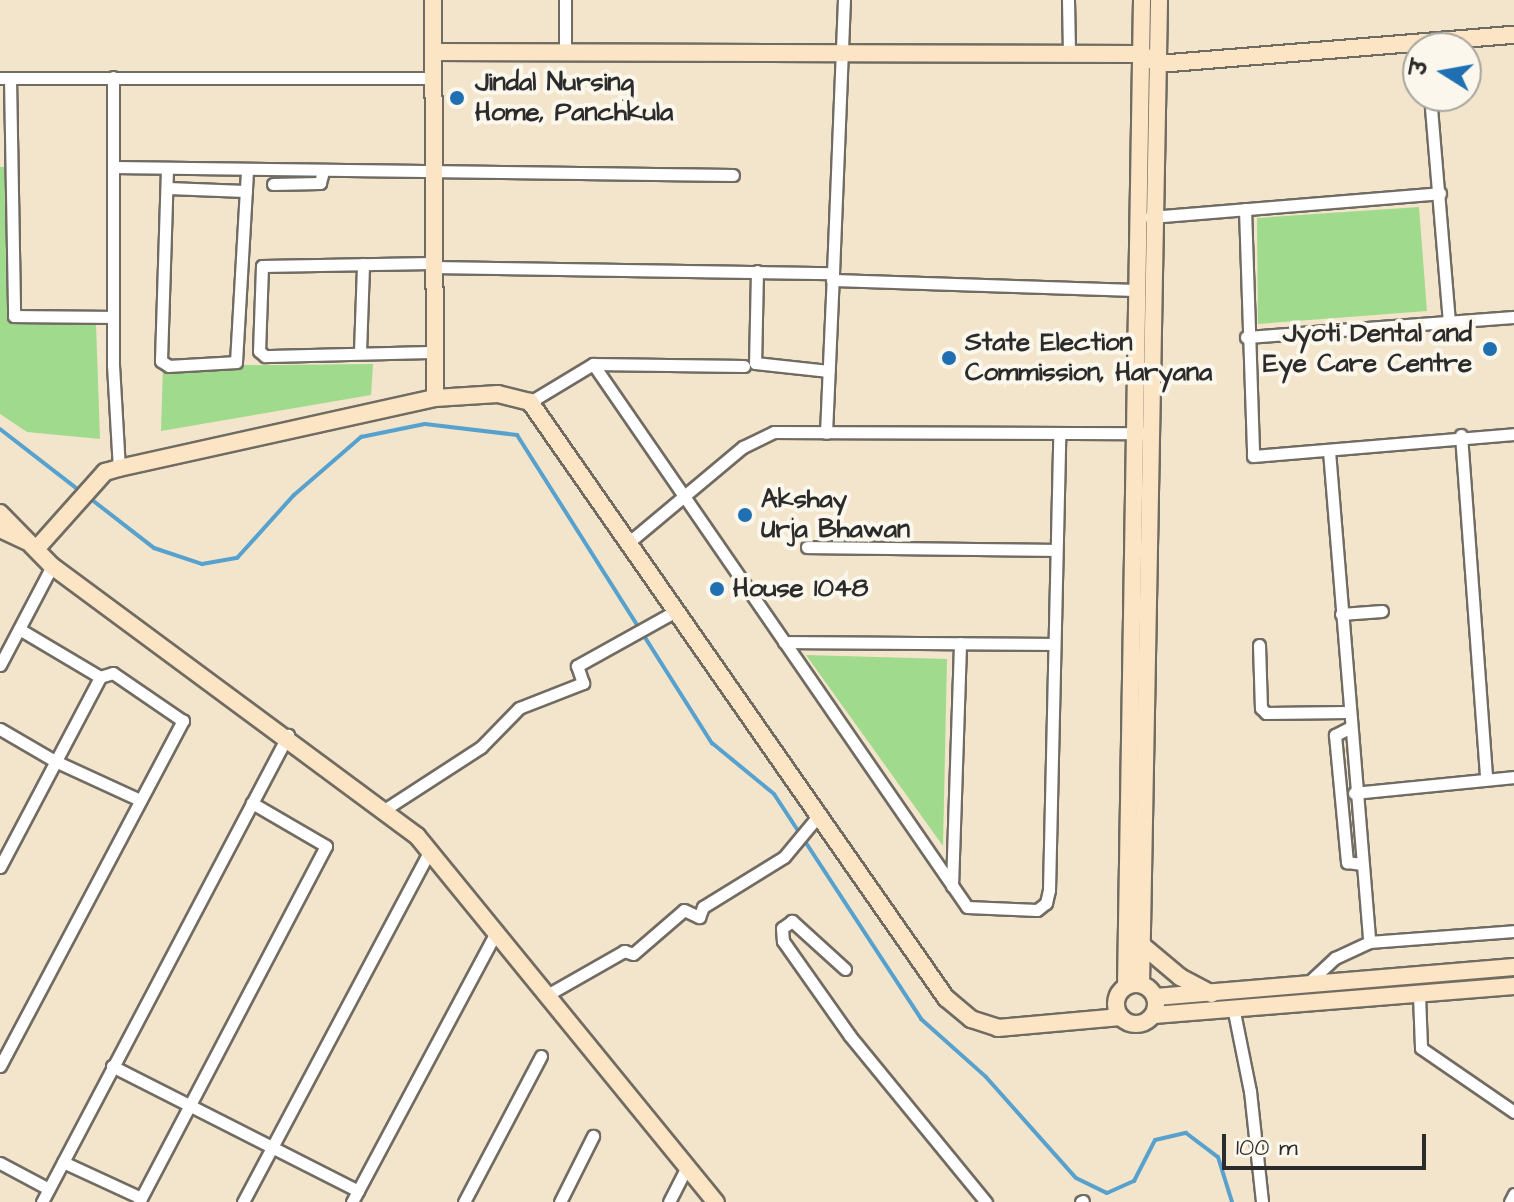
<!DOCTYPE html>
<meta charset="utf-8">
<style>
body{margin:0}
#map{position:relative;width:1514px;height:1202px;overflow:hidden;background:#f3e5cb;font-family:"Architects Daughter","Playpen Sans Deva",sans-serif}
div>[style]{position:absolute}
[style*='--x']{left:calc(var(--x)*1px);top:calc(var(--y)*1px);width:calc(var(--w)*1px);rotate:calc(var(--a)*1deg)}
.green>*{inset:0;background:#a0da8c}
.stream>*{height:4px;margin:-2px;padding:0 2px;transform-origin:2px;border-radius:2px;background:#57a1cf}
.roads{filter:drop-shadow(2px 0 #716c63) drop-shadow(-2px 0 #716c63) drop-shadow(0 2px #716c63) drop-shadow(0 -2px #716c63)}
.street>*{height:11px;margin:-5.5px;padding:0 5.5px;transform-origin:5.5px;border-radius:5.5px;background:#fff}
.secondary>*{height:16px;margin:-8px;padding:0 8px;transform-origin:8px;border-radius:8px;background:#fce5c4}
.secondary>.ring{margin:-8px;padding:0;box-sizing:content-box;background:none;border:16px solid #fce5c4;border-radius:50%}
.dots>*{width:22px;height:22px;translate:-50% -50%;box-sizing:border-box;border:4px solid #fbf7ec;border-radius:50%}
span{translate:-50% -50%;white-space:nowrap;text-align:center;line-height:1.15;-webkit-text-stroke:8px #fbf7ec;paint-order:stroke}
.poi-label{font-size:26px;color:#2b2b2b;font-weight:700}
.left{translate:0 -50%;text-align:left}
.right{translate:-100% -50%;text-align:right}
.north{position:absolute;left:1402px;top:32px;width:80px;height:80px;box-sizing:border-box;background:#fbf7ec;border:2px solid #a8a59f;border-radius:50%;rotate:281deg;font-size:22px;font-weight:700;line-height:32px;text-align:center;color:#2b2b2b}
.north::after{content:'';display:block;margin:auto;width:28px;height:36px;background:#1f6fb2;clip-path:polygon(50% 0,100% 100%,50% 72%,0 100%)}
.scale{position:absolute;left:1222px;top:1134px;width:204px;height:36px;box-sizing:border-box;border:4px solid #2b2b2b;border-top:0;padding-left:10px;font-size:24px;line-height:28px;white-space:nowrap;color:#2b2b2b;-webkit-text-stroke:6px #fbf7ec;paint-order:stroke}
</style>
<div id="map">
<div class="green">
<i style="clip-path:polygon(0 167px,5px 167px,8px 323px,96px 324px,100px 439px,27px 432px,0 414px)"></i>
<i style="clip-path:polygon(1419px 207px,1427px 311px,1258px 324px,1257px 218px)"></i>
<i style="clip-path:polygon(373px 364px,371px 395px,161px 431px,163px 366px)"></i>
<i style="clip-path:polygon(806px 655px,947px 659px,943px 846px)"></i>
</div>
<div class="stream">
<i style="--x:0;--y:429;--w:101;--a:37.8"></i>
<i style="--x:87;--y:496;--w:85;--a:37.8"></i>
<i style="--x:154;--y:548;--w:51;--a:18.4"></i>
<i style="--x:202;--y:564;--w:36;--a:-10"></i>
<i style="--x:237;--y:558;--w:85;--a:-47.9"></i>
<i style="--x:294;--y:495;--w:89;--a:-40.9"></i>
<i style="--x:361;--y:437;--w:65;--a:-11.5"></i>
<i style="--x:425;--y:424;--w:93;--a:6.8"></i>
<i style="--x:517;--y:435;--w:365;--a:57.7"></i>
<i style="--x:712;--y:743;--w:80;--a:39.4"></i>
<i style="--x:774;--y:794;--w:269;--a:56.8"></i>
<i style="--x:921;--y:1019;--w:87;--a:41.7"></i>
<i style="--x:986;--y:1077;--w:135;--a:48.3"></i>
<i style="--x:1076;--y:1178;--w:34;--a:26"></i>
<i style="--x:1107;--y:1193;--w:30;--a:-24"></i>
<i style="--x:1134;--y:1181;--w:46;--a:-62.9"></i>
<i style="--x:1155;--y:1140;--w:32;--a:-13"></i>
<i style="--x:1186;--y:1133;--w:40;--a:37"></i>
<i style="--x:1218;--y:1157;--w:47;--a:72.7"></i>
</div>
<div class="roads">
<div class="street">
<i style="--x:1068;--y:0;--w:53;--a:88.9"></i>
<i style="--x:565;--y:49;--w:49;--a:-90"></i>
<i style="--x:113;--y:77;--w:288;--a:90"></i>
<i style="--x:113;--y:365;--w:103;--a:86.7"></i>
<i style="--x:0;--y:78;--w:433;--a:0"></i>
<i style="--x:10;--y:78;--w:238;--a:89"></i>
<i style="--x:14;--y:316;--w:99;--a:0.6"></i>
<i style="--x:1430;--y:96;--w:227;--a:85.2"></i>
<i style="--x:113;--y:167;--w:620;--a:0.74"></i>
<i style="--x:167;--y:169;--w:192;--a:91.8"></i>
<i style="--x:161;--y:361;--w:9;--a:32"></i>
<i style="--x:169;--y:366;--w:67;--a:-3.4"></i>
<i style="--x:236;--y:362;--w:191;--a:-86.7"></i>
<i style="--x:273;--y:184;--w:47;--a:-1.2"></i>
<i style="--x:320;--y:183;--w:12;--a:-76"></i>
<i style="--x:167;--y:188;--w:79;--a:2.2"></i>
<i style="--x:1245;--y:209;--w:247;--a:88.1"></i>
<i style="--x:1253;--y:456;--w:262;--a:-4.8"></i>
<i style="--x:1150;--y:217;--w:291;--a:-4.7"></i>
<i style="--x:432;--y:263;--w:170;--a:179"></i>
<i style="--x:262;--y:266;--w:85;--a:92"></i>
<i style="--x:259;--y:351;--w:8;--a:40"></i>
<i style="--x:265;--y:356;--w:169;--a:-1.4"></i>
<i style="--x:432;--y:267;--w:401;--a:0.9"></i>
<i style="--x:833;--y:273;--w:160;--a:92.5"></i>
<i style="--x:757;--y:271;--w:92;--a:91.2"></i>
<i style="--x:755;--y:363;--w:74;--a:6.2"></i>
<i style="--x:833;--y:273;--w:273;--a:-87.7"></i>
<i style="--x:832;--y:280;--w:305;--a:1.9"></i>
<i style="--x:1246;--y:337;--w:269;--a:-4.3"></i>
<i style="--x:360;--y:352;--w:88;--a:-88"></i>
<i style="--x:593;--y:364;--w:151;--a:0.8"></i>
<i style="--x:530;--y:402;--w:74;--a:-31.1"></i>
<i style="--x:593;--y:364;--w:659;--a:55.44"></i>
<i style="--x:967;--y:907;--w:70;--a:2.5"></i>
<i style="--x:1037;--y:910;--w:11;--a:-38"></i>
<i style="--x:1046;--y:903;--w:13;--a:-77"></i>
<i style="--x:1049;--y:890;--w:457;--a:-88.7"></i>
<i style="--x:1461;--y:435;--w:344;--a:85.8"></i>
<i style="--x:1329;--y:451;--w:493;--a:85.3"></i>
<i style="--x:628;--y:543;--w:150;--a:-39.9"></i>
<i style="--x:743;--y:447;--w:34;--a:-26"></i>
<i style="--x:774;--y:432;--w:368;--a:0.2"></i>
<i style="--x:807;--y:547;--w:249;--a:0.7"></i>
<i style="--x:1341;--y:614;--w:41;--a:-4.2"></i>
<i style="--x:784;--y:642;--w:270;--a:0.4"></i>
<i style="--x:1259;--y:645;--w:63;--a:88.2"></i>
<i style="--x:1261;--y:708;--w:7;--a:45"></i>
<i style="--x:1266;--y:713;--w:82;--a:-0.7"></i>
<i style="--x:0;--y:665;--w:112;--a:-62.3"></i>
<i style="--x:1349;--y:728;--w:16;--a:153"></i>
<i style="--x:1335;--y:735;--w:128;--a:84.6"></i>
<i style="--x:1347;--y:862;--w:15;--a:8"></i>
<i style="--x:0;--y:729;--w:64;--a:30.2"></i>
<i style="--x:55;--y:761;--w:94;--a:24.6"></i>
<i style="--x:1354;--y:793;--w:161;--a:-5.7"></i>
<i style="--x:384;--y:810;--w:116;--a:-33"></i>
<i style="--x:481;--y:747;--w:54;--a:-45.7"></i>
<i style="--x:519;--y:708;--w:69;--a:-21.3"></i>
<i style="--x:583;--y:683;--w:18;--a:-109"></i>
<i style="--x:577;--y:666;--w:113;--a:-29.1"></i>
<i style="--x:0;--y:867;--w:215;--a:-62.2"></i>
<i style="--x:952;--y:886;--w:243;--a:-88.1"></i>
<i style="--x:845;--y:969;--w:72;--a:-137.8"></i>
<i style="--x:792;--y:921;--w:12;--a:145"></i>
<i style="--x:782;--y:928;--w:13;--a:86"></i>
<i style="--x:783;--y:941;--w:116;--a:54.8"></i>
<i style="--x:850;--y:1036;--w:215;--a:50.7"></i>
<i style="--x:1308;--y:983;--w:37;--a:-43"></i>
<i style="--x:1335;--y:958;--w:38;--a:-25"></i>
<i style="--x:1369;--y:942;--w:145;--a:-4.3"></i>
<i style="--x:547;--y:995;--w:89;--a:-29.7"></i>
<i style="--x:624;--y:951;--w:9;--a:18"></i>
<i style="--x:633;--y:954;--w:67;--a:-40.8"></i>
<i style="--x:684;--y:910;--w:17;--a:25"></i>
<i style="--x:699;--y:917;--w:11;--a:-68"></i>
<i style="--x:703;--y:907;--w:95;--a:-31.7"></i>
<i style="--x:784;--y:857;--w:53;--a:-50.3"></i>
<i style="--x:1419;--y:995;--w:53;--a:87.8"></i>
<i style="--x:1421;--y:1048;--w:113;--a:34.5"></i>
<i style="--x:1234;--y:1012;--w:81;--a:78.6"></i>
<i style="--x:1250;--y:1091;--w:112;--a:83.8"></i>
<i style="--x:0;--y:1066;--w:391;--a:-62.1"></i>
<i style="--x:183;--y:721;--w:85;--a:-145.6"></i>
<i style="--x:113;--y:673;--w:14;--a:163"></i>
<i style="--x:100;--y:677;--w:94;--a:-149.3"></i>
<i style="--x:112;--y:1066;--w:276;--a:26.9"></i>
<i style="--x:63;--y:1162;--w:86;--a:24.8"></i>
<i style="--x:0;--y:1163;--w:55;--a:28"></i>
<i style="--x:42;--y:1202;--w:528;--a:-62.22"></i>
<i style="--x:139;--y:1202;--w:402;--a:-62.3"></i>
<i style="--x:326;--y:846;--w:86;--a:-149.8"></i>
<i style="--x:243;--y:1202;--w:398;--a:-62"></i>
<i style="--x:352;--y:1202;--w:306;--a:-61.9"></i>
<i style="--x:464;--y:1202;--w:165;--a:-62.2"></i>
<i style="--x:560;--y:1202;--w:74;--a:-63.4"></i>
<i style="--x:669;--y:1202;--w:39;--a:-63"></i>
<i style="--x:1081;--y:1202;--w:2;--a:-27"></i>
<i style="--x:1510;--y:1202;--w:9;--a:-63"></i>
</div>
<div class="secondary">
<i style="--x:433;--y:0;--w:398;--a:89.7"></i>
<i style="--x:433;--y:52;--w:708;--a:0.16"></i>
<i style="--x:1141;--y:54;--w:20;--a:30"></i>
<i style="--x:1158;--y:64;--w:357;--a:-4.7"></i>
<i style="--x:0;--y:513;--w:74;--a:45.5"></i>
<i style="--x:52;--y:566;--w:454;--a:36.5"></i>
<i style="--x:417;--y:836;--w:473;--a:50.8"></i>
<i style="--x:0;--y:529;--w:29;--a:25"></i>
<i style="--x:38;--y:547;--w:101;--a:-48.2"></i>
<i style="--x:105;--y:472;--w:15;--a:-16"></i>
<i style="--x:119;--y:468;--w:324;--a:-12.5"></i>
<i style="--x:435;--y:398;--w:63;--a:-3.6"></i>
<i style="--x:498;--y:394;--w:33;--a:14"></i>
<i style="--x:530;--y:402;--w:727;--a:55.09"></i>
<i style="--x:946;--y:998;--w:33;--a:40"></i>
<i style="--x:971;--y:1019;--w:28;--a:18"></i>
<i style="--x:998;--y:1028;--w:123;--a:-5.1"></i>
<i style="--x:1142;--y:945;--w:50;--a:40.1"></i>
<i style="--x:1180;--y:977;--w:36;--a:28"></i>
<i class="ring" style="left:1116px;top:984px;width:24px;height:24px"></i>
<i style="--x:1141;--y:984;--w:984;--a:-88.95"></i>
<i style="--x:1126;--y:986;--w:986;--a:-89.07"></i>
<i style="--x:1156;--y:997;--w:359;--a:-4.8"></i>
<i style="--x:1154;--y:1015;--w:361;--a:-4.6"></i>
</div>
</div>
<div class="dots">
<i style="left:457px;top:98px;background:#1f6fb2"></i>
<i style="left:1490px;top:349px;background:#1f6fb2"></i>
<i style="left:949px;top:358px;background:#1f6fb2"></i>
<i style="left:745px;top:515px;background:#1f6fb2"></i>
<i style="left:717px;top:589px;background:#1f6fb2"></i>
</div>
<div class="poi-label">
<span class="left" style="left:475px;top:98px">Jindal Nursing<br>Home, Panchkula</span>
<span class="right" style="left:1472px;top:349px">Jyoti Dental and<br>Eye Care Centre</span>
<span class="left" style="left:965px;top:358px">State Election<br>Commission, Haryana</span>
<span class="left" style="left:761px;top:515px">Akshay<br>Urja Bhawan</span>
<span class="left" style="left:733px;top:589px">House 1048</span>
</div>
<div class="north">उ</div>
<div class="scale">100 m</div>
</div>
